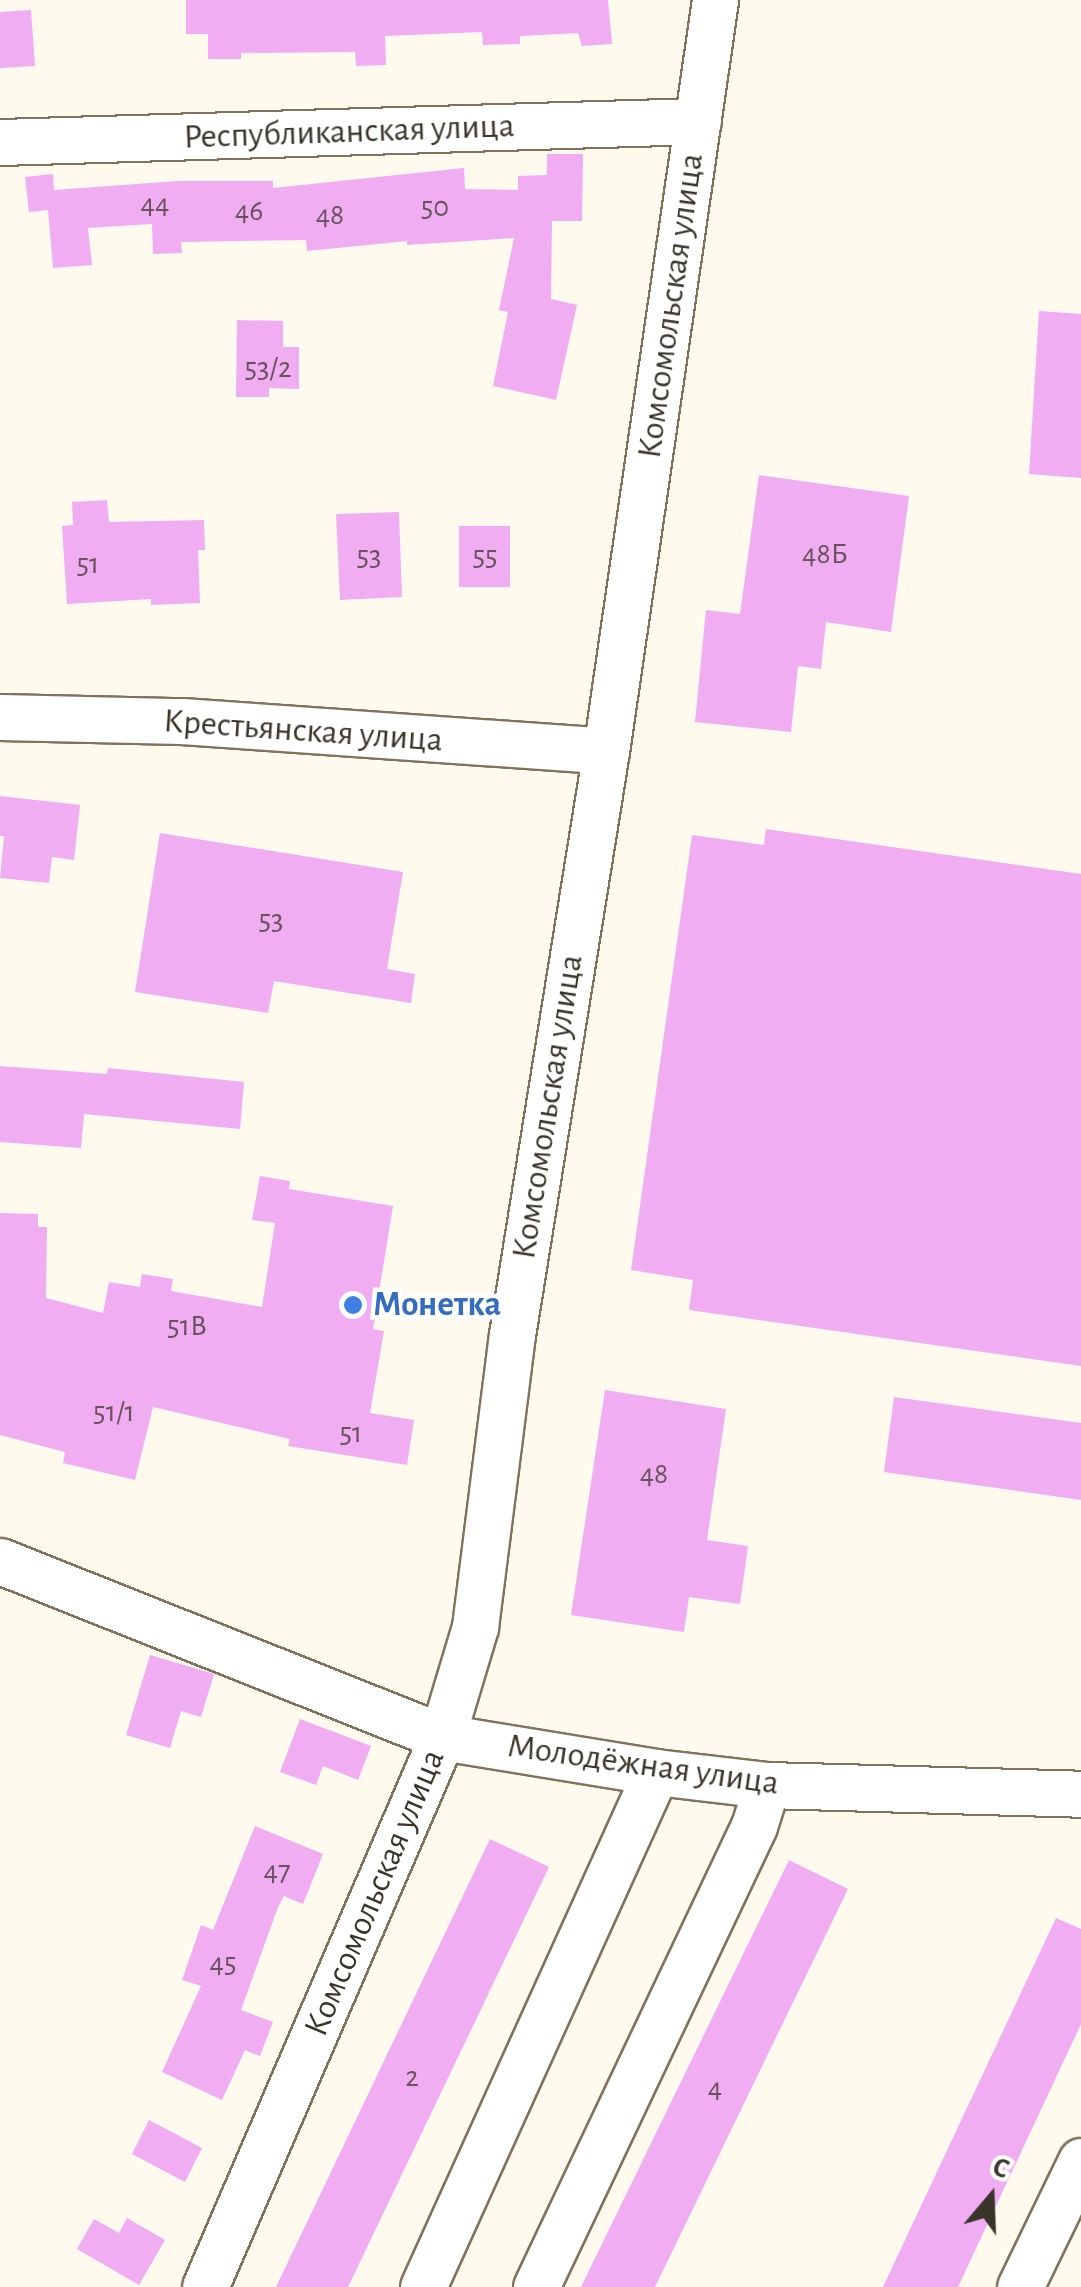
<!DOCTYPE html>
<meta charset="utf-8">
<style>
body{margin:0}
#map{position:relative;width:1081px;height:2287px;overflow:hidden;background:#fff9ee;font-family:"Alegreya Sans",sans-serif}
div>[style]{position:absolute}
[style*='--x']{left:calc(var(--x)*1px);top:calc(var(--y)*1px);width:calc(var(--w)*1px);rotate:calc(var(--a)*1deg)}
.building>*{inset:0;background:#f1adf2}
.roads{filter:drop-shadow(2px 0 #80735b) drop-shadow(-2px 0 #80735b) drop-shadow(0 2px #80735b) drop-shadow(0 -2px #80735b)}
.minor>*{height:45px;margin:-22.5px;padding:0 22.5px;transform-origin:22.5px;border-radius:22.5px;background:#fff}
.dots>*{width:28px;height:28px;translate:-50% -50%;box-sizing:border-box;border:5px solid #fff;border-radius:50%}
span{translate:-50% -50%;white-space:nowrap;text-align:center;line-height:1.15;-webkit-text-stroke:9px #fff;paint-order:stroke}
.number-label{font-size:30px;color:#68535c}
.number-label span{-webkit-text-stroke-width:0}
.street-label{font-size:35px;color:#3a352a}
.shop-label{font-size:35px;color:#366cbe;font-weight:700}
.left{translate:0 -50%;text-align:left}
.north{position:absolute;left:941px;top:2147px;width:100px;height:100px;-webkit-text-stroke:8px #fff;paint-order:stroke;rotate:19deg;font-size:28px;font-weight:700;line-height:40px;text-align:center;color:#3a352a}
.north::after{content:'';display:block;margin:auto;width:35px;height:45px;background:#3a352a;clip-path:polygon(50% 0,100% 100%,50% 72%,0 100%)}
</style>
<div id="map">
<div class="building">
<i style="clip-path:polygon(186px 0,608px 0,612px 44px,582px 46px,578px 33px,520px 36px,520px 44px,483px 45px,482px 32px,385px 36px,386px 65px,356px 66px,355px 52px,241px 53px,241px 59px,208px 59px,208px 34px,186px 34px)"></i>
<i style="clip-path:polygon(31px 10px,35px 66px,0 68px,0 12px)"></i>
<i style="clip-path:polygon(547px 154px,583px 154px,582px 221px,552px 221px,551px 299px,577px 305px,556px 400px,493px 386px,508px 312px,499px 310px,514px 238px,407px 245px,407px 241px,307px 251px,306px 240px,181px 242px,182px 253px,153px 254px,152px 224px,88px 228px,92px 265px,53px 268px,48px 210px,29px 212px,25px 177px,53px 174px,54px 190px,178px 181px,273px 181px,273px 188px,464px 168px,465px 189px,518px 190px,518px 176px,547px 175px)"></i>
<i style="clip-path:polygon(1039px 311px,1081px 314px,1081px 478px,1029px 474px)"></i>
<i style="clip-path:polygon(237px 320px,283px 321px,283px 347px,299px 347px,299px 389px,269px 388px,269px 397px,236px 397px)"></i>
<i style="clip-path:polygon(759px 475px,909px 496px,891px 632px,826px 622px,821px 669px,798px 666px,791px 732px,695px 722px,706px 610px,740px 614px)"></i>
<i style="clip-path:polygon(107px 500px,109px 522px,204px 520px,205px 550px,198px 550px,200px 603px,151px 605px,151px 599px,67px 604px,62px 526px,73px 525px,72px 502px)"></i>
<i style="clip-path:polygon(399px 512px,402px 597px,340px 600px,336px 514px)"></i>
<i style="clip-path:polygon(459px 526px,510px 526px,510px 587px,459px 587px)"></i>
<i style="clip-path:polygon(0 796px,80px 805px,74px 860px,52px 857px,49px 883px,0 878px,4px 836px,0 836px)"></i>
<i style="clip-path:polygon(766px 829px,1081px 874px,1081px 1366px,689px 1310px,693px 1280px,631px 1270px,692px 835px,764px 845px)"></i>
<i style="clip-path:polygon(160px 833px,403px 872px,387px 969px,415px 974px,411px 1003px,274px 981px,268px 1013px,135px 992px)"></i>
<i style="clip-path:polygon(0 1066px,107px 1074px,108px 1068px,244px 1082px,240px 1129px,84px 1114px,81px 1148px,0 1142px)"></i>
<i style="clip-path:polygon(260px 1176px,290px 1181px,289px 1189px,393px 1206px,373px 1329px,384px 1331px,370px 1413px,414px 1420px,407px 1465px,288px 1446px,290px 1439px,153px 1407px,135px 1480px,63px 1463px,65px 1452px,0 1435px,0 1213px,38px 1214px,38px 1227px,47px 1227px,46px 1298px,103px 1313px,109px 1282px,140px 1287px,142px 1274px,173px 1279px,171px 1291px,262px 1307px,275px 1223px,252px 1220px)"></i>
<i style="clip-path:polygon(605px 1390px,726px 1409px,707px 1540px,748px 1546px,740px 1604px,689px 1597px,684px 1632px,571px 1615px)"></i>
<i style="clip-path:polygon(894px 1397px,1081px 1423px,1081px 1500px,884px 1472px)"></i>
<i style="clip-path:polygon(150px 1655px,214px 1674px,201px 1717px,181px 1711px,170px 1748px,126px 1735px)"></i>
<i style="clip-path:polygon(300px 1719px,371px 1746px,358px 1780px,323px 1766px,316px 1785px,280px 1772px)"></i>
<i style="clip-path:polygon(255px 1826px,323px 1854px,303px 1904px,284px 1896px,278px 1907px,241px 2010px,273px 2022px,260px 2056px,245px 2050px,222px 2100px,162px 2072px,201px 1986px,182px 1980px,201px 1925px,213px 1930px)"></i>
<i style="clip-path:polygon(490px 1839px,549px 1867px,348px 2287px,276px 2287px)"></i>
<i style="clip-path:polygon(789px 1860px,848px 1889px,655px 2287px,581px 2287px)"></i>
<i style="clip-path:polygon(1056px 1918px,1081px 1929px,1081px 2024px,958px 2287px,883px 2287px)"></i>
<i style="clip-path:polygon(149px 2120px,202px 2148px,185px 2182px,132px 2154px)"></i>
<i style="clip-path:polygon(127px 2218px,165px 2240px,139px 2285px,77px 2249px,94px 2219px,119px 2233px)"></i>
</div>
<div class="roads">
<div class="minor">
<i style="--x:0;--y:142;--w:698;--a:-1.72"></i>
<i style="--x:0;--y:717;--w:182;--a:1.3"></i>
<i style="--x:182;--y:721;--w:425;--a:4"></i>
<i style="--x:0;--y:1561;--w:476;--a:21.7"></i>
<i style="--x:442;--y:1737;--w:217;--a:9.3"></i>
<i style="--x:656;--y:1772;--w:112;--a:6.7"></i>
<i style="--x:767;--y:1785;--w:314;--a:1.6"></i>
<i style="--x:205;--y:2287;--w:599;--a:-66.69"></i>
<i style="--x:442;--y:1737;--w:115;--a:-73.3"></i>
<i style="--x:475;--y:1627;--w:294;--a:-82.8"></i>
<i style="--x:512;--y:1335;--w:592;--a:-80.86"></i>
<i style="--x:606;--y:751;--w:759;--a:-81.74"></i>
<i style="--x:423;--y:2287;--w:565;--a:-65.66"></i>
<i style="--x:536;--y:2287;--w:510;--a:-64.69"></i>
<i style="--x:754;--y:1826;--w:43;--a:-72.4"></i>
<i style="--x:1020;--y:2287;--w:140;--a:-64.2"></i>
</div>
</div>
<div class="dots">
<i style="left:353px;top:1305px;background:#3f7fe0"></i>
</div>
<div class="number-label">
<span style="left:155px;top:204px">44</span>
<span style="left:435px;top:207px">50</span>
<span style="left:249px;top:211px">46</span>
<span style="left:330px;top:215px">48</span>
<span style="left:268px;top:368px">53/2</span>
<span style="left:825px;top:554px">48Б</span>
<span style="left:369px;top:556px">53</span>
<span style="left:485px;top:556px">55</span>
<span style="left:88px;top:564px">51</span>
<span style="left:271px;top:920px">53</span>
<span style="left:187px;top:1326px">51В</span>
<span style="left:114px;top:1412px">51/1</span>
<span style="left:351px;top:1433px">51</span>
<span style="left:654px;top:1474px">48</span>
<span style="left:277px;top:1871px">47</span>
<span style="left:223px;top:1963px">45</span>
<span style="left:412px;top:2077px">2</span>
<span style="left:715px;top:2088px">4</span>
</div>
<div class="street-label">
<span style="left:349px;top:132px;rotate:-2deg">Республиканская улица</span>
<span style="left:671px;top:306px;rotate:-82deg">Комсомольская улица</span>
<span style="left:303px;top:731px;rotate:4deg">Крестьянская улица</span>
<span style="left:548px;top:1107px;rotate:-81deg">Комсомольская улица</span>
<span style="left:643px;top:1765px;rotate:8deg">Молодёжная улица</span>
<span style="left:375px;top:1893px;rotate:-67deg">Комсомольская улица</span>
</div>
<div class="shop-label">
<span class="left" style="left:373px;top:1305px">Монетка</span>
</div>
<div class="north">С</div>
</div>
